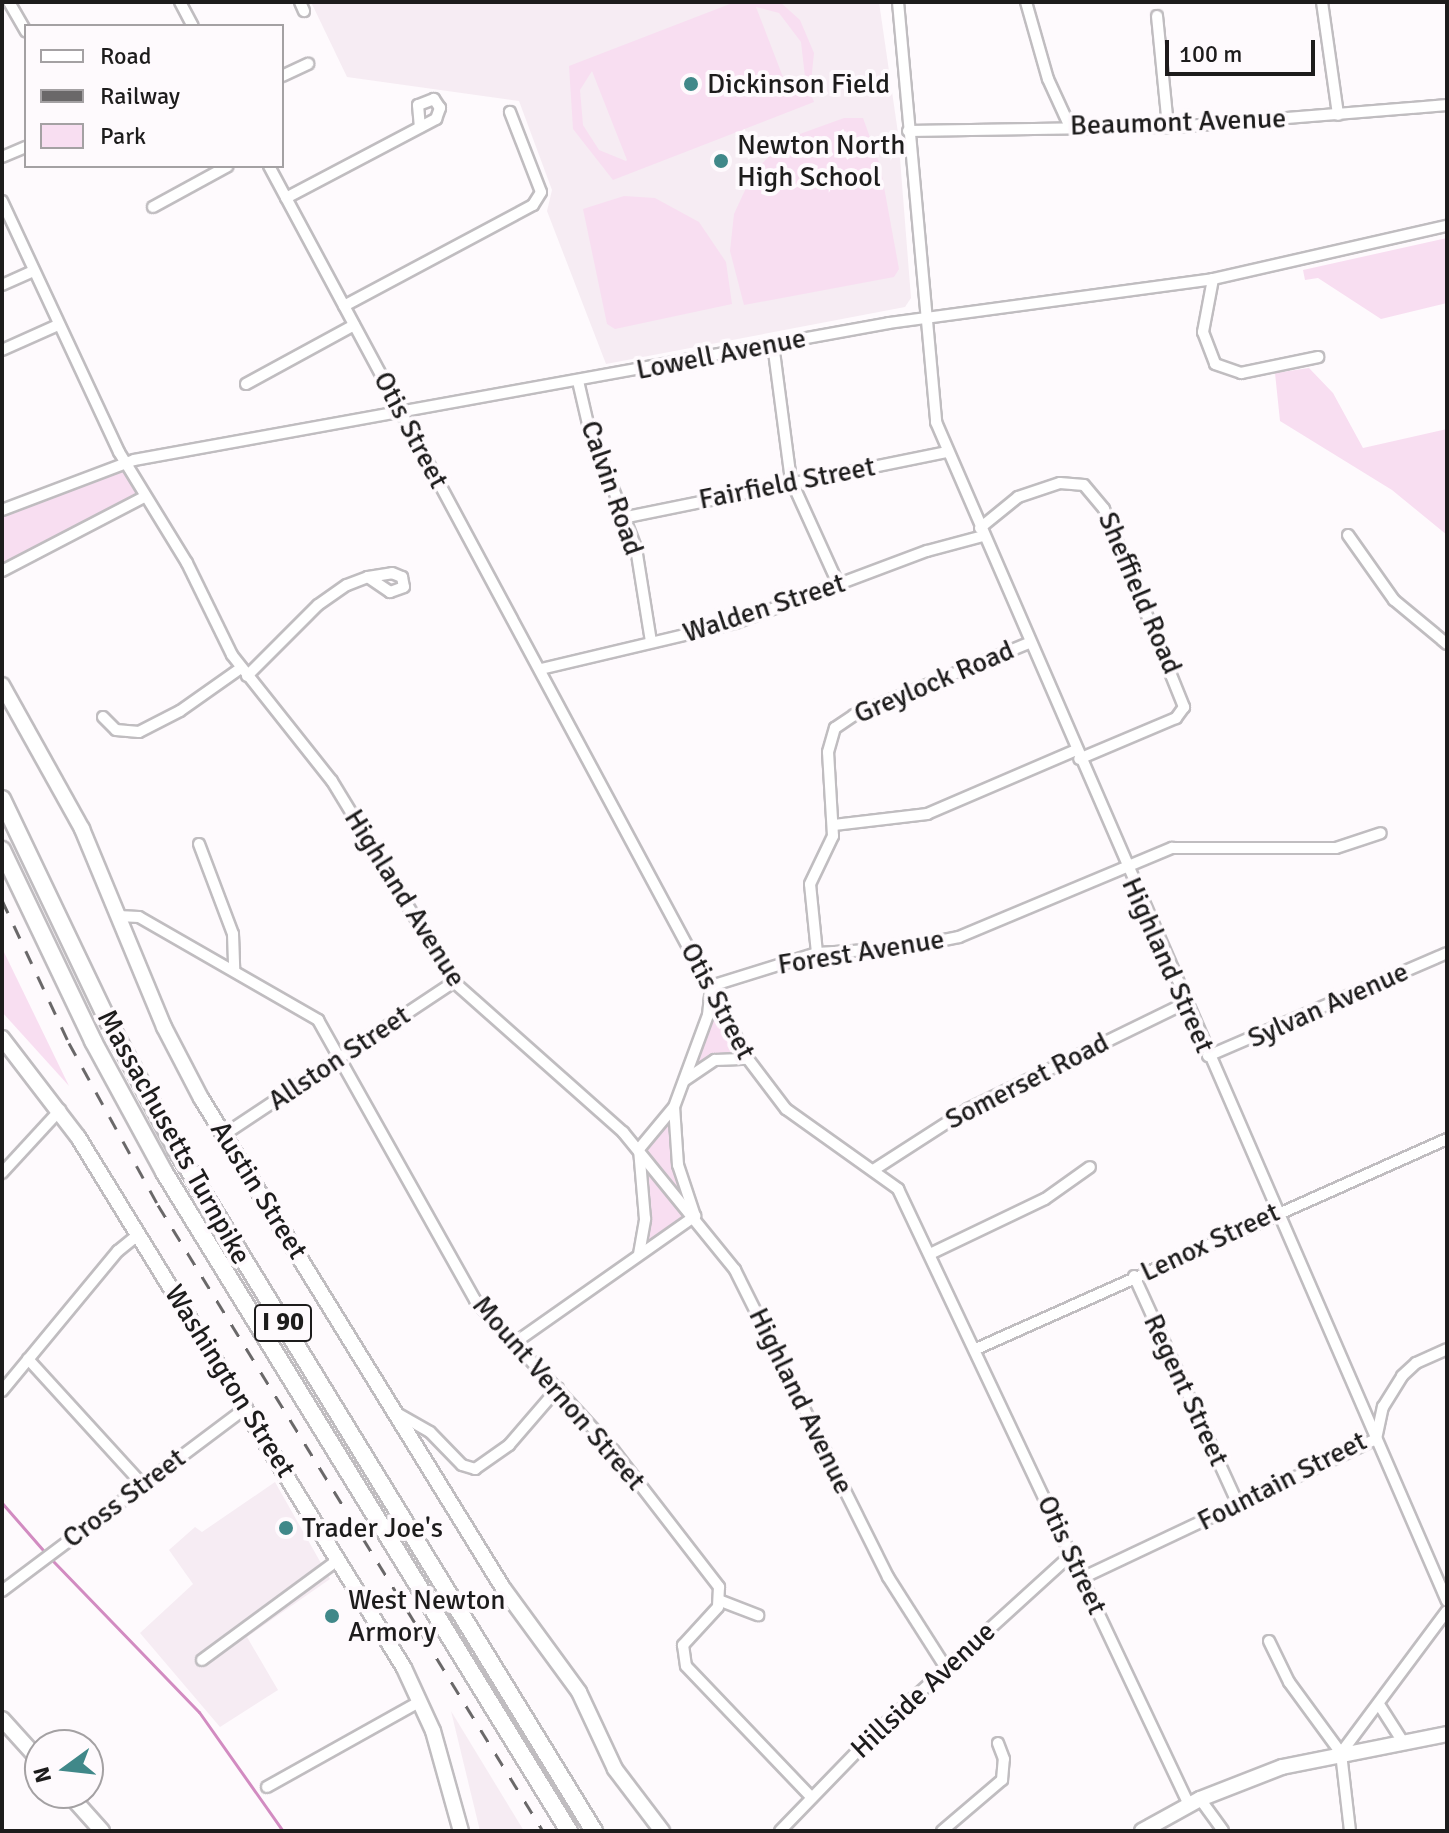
<!DOCTYPE html>
<style>
body{margin:0}
#map{position:relative;width:1449px;height:1833px;overflow:hidden;background:#fefafd;font-family:Signika,sans-serif}
div>[style]{position:absolute}
[style*='--x']{left:calc(var(--x)*1px);top:calc(var(--y)*1px);width:calc(var(--w)*1px);rotate:calc(var(--a)*1deg)}
.built>*{inset:0;background:#f6ecf3}
.green>*{inset:0;background:#f8def1}
.stream>*{height:3px;margin:-1.5px;padding:0 1.5px;transform-origin:1.5px;border-radius:1.5px;background:#d28bc1}
.roads{filter:drop-shadow(2px 0 #c0bdc0) drop-shadow(-2px 0 #c0bdc0) drop-shadow(0 2px #c0bdc0) drop-shadow(0 -2px #c0bdc0)}
.minor>*{height:10px;margin:-5px;padding:0 5px;transform-origin:5px;border-radius:5px;background:#fff}
.major>*{height:14px;margin:-7px;padding:0 7px;transform-origin:7px;border-radius:7px;background:#fff}
.highway>*{height:16px;margin:-8px;padding:0 8px;transform-origin:8px;border-radius:8px;background:#fff}
.rail>*{height:3px;margin-top:-1.5px;transform-origin:0;background:repeating-linear-gradient(90deg,#6a6869 0 14px,transparent 0 28px)}
.dots>*{width:22px;height:22px;translate:-50% -50%;box-sizing:border-box;border:4px solid #fefafd;border-radius:50%}
span{translate:-50% -50%;white-space:nowrap;text-align:center;line-height:1.15;-webkit-text-stroke:8px #fefafd;paint-order:stroke}
.shield-label span{padding:2px 6px;background:#fefafd;border:2px solid;border-radius:6px;-webkit-text-stroke-width:0}
.shield-label{font-size:26px;color:#1d1c1c;font-weight:700}
.poi-label{font-size:28px;color:#1d1c1c}
.left{translate:0 -50%;text-align:left}
.street-label{font-size:28px;color:#1d1c1c}
.frame{position:absolute;inset:0;border:4px solid #1d1c1c;pointer-events:none}
.legend{position:absolute;left:24px;top:24px;width:260px;height:144px;box-sizing:border-box;background:#fefafd;border:2px solid #a4a1a3;margin:0;padding:10px 14px;list-style:none;font-size:24px;color:#1d1c1c}
.legend li{display:flex;align-items:center;gap:16px;height:40px}
.legend b{width:40px;border:2px solid #a4a1a3}
.north{position:absolute;left:24px;top:1729px;width:80px;height:80px;box-sizing:border-box;background:#fefafd;border:2px solid #a4a1a3;border-radius:50%;rotate:255deg;font-size:22px;font-weight:700;line-height:32px;text-align:center;color:#1d1c1c}
.north::after{content:'';display:block;margin:auto;width:28px;height:36px;background:#408889;clip-path:polygon(50% 0,100% 100%,50% 72%,0 100%)}
.scale{position:absolute;left:1165px;top:40px;width:150px;height:36px;box-sizing:border-box;border:4px solid #1d1c1c;border-top:0;padding-left:10px;font-size:24px;line-height:28px;white-space:nowrap;color:#1d1c1c;-webkit-text-stroke:6px #fefafd;paint-order:stroke}
</style>
<div id="map">
<div class="built">
<i style="clip-path:polygon(311px 2px,879px 2px,898px 133px,911px 298px,905px 307px,606px 364px,547px 211px,552px 190px,519px 101px,347px 77px)"></i>
<i style="clip-path:polygon(275px 1482px,330px 1579px,247px 1637px,278px 1690px,220px 1727px,140px 1633px,193px 1584px,169px 1550px,195px 1527px,202px 1532px)"></i>
<i style="clip-path:polygon(451px 1711px,524px 1831px,480px 1831px)"></i>
</div>
<div class="green">
<i style="clip-path:polygon(evenodd,735px 2px,780px 2px,800px 20px,814px 53px,810px 92px,814px 102px,613px 180px,573px 129px,569px 66px,735px 2px,756px 7px,779px 13px,801px 42px,805px 77px,791px 98px,756px 7px,735px 2px,592px 71px,627px 160px,626px 161px,599px 150px,583px 125px,580px 90px,592px 71px)"></i>
<i style="clip-path:polygon(844px 118px,863px 118px,880px 165px,899px 269px,894px 277px,744px 305px,730px 251px,734px 214px,753px 173px,786px 139px)"></i>
<i style="clip-path:polygon(624px 196px,655px 198px,699px 222px,726px 262px,732px 304px,615px 329px,607px 324px,583px 209px)"></i>
<i style="clip-path:polygon(1447px 238px,1447px 303px,1381px 319px,1318px 278px,1305px 280px,1303px 270px)"></i>
<i style="clip-path:polygon(1309px 368px,1333px 393px,1363px 448px,1447px 429px,1447px 535px,1392px 490px,1280px 421px,1275px 373px)"></i>
<i style="clip-path:polygon(124px 463px,144px 497px,2px 571px,2px 510px)"></i>
<i style="clip-path:polygon(2px 948px,69px 1086px,2px 1012px)"></i>
<i style="clip-path:polygon(711px 986px,748px 1059px,715px 1060px,683px 1081px,708px 1015px)"></i>
<i style="clip-path:polygon(674px 1107px,673px 1126px,695px 1216px,639px 1256px,643px 1245px,639px 1149px)"></i>
</div>
<div class="stream">
<i style="--x:2;--y:1503;--w:62;--a:48.9"></i>
<i style="--x:53;--y:1561;--w:210;--a:46"></i>
<i style="--x:199;--y:1712;--w:146;--a:54.8"></i>
</div>
<div class="roads">
<div class="minor">
<i style="--x:9;--y:2;--w:34;--a:60"></i>
<i style="--x:180;--y:2;--w:27;--a:62"></i>
<i style="--x:300;--y:2;--w:10;--a:66"></i>
<i style="--x:898;--y:2;--w:422;--a:84.8"></i>
<i style="--x:936;--y:422;--w:1285;--a:66.57"></i>
<i style="--x:1026;--y:2;--w:80;--a:74.1"></i>
<i style="--x:1048;--y:79;--w:53;--a:65.4"></i>
<i style="--x:1322;--y:2;--w:114;--a:81.9"></i>
<i style="--x:1157;--y:16;--w:112;--a:84.3"></i>
<i style="--x:282;--y:76;--w:29;--a:-25"></i>
<i style="--x:908;--y:131;--w:267;--a:-0.9"></i>
<i style="--x:1175;--y:127;--w:273;--a:-4.6"></i>
<i style="--x:2;--y:157;--w:26;--a:-23"></i>
<i style="--x:269;--y:166;--w:1013;--a:61.79"></i>
<i style="--x:748;--y:1059;--w:63;--a:52.8"></i>
<i style="--x:786;--y:1109;--w:138;--a:35.5"></i>
<i style="--x:898;--y:1189;--w:681;--a:64.71"></i>
<i style="--x:286;--y:198;--w:170;--a:-27.8"></i>
<i style="--x:436;--y:119;--w:12;--a:-70"></i>
<i style="--x:440;--y:108;--w:11;--a:-124"></i>
<i style="--x:434;--y:99;--w:17;--a:159"></i>
<i style="--x:418;--y:105;--w:22;--a:85"></i>
<i style="--x:2;--y:201;--w:277;--a:65"></i>
<i style="--x:119;--y:452;--w:130;--a:58.5"></i>
<i style="--x:187;--y:563;--w:102;--a:63.9"></i>
<i style="--x:232;--y:655;--w:161;--a:51.6"></i>
<i style="--x:332;--y:781;--w:235;--a:58.7"></i>
<i style="--x:454;--y:982;--w:226;--a:41.6"></i>
<i style="--x:623;--y:1132;--w:178;--a:50.9"></i>
<i style="--x:735;--y:1270;--w:343;--a:63.5"></i>
<i style="--x:888;--y:1577;--w:108;--a:57.5"></i>
<i style="--x:153;--y:207;--w:85;--a:-28.7"></i>
<i style="--x:1213;--y:279;--w:54;--a:100.7"></i>
<i style="--x:1203;--y:332;--w:34;--a:69"></i>
<i style="--x:1215;--y:364;--w:28;--a:19"></i>
<i style="--x:1241;--y:373;--w:79;--a:-11.7"></i>
<i style="--x:2;--y:285;--w:34;--a:-24"></i>
<i style="--x:344;--y:306;--w:214;--a:-28.1"></i>
<i style="--x:533;--y:205;--w:15;--a:-58"></i>
<i style="--x:541;--y:192;--w:86;--a:-111.2"></i>
<i style="--x:773;--y:344;--w:137;--a:82.5"></i>
<i style="--x:791;--y:480;--w:116;--a:65.6"></i>
<i style="--x:2;--y:350;--w:61;--a:-24.1"></i>
<i style="--x:578;--y:381;--w:44;--a:76.9"></i>
<i style="--x:588;--y:424;--w:133;--a:68.8"></i>
<i style="--x:636;--y:548;--w:95;--a:80.9"></i>
<i style="--x:246;--y:384;--w:123;--a:-28.6"></i>
<i style="--x:2;--y:510;--w:141;--a:-20.7"></i>
<i style="--x:134;--y:460;--w:767;--a:-10.28"></i>
<i style="--x:889;--y:323;--w:327;--a:-7.7"></i>
<i style="--x:1213;--y:279;--w:240;--a:-12.8"></i>
<i style="--x:627;--y:517;--w:327;--a:-11.5"></i>
<i style="--x:980;--y:528;--w:49;--a:-39.2"></i>
<i style="--x:1018;--y:497;--w:44;--a:-18.4"></i>
<i style="--x:1060;--y:483;--w:24;--a:5"></i>
<i style="--x:1084;--y:485;--w:31;--a:50"></i>
<i style="--x:1104;--y:509;--w:214;--a:68"></i>
<i style="--x:1184;--y:707;--w:14;--a:126"></i>
<i style="--x:1176;--y:718;--w:105;--a:157.1"></i>
<i style="--x:1348;--y:535;--w:80;--a:54.7"></i>
<i style="--x:1394;--y:600;--w:69;--a:39.7"></i>
<i style="--x:2;--y:571;--w:160;--a:-27.5"></i>
<i style="--x:541;--y:669;--w:199;--a:-13.3"></i>
<i style="--x:735;--y:623;--w:205;--a:-20.6"></i>
<i style="--x:927;--y:551;--w:58;--a:-15"></i>
<i style="--x:247;--y:676;--w:100;--a:-45"></i>
<i style="--x:318;--y:605;--w:35;--a:-35"></i>
<i style="--x:347;--y:585;--w:22;--a:-21"></i>
<i style="--x:368;--y:577;--w:24;--a:-9"></i>
<i style="--x:392;--y:573;--w:11;--a:22"></i>
<i style="--x:402;--y:577;--w:10;--a:79"></i>
<i style="--x:404;--y:587;--w:15;--a:160"></i>
<i style="--x:390;--y:592;--w:27;--a:-146"></i>
<i style="--x:103;--y:717;--w:18;--a:45"></i>
<i style="--x:116;--y:730;--w:23;--a:5"></i>
<i style="--x:139;--y:732;--w:46;--a:-27.1"></i>
<i style="--x:180;--y:711;--w:75;--a:-35.2"></i>
<i style="--x:834;--y:825;--w:94;--a:-6.7"></i>
<i style="--x:927;--y:814;--w:162;--a:-23.2"></i>
<i style="--x:199;--y:844;--w:96;--a:69.3"></i>
<i style="--x:233;--y:934;--w:35;--a:88"></i>
<i style="--x:118;--y:916;--w:21;--a:3"></i>
<i style="--x:139;--y:917;--w:207;--a:29.9"></i>
<i style="--x:318;--y:1020;--w:321;--a:60.7"></i>
<i style="--x:475;--y:1300;--w:205;--a:47.4"></i>
<i style="--x:614;--y:1451;--w:172;--a:52.3"></i>
<i style="--x:719;--y:1587;--w:20;--a:93"></i>
<i style="--x:718;--y:1607;--w:52;--a:132.6"></i>
<i style="--x:683;--y:1645;--w:21;--a:82"></i>
<i style="--x:686;--y:1666;--w:182;--a:46.3"></i>
<i style="--x:817;--y:953;--w:69;--a:-95.8"></i>
<i style="--x:810;--y:884;--w:53;--a:-64.4"></i>
<i style="--x:833;--y:836;--w:84;--a:-93.4"></i>
<i style="--x:828;--y:752;--w:25;--a:-74"></i>
<i style="--x:835;--y:728;--w:23;--a:-34"></i>
<i style="--x:854;--y:715;--w:189;--a:-22.4"></i>
<i style="--x:1208;--y:1056;--w:260;--a:-23.3"></i>
<i style="--x:685;--y:1080;--w:36;--a:-34"></i>
<i style="--x:715;--y:1060;--w:33;--a:-2"></i>
<i style="--x:225;--y:1134;--w:275;--a:-33.6"></i>
<i style="--x:875;--y:1169;--w:111;--a:-32.8"></i>
<i style="--x:968;--y:1109;--w:242;--a:-26"></i>
<i style="--x:2;--y:1173;--w:86;--a:-47.4"></i>
<i style="--x:639;--y:1254;--w:36;--a:-80"></i>
<i style="--x:645;--y:1219;--w:70;--a:-94.9"></i>
<i style="--x:639;--y:1149;--w:53;--a:-50.3"></i>
<i style="--x:930;--y:1254;--w:127;--a:-25.6"></i>
<i style="--x:1045;--y:1199;--w:55;--a:-35.4"></i>
<i style="--x:1134;--y:1276;--w:251;--a:65.5"></i>
<i style="--x:513;--y:1344;--w:223;--a:-35.1"></i>
<i style="--x:695;--y:1216;--w:54;--a:-108.4"></i>
<i style="--x:678;--y:1165;--w:58;--a:-93.9"></i>
<i style="--x:674;--y:1107;--w:98;--a:-69.7"></i>
<i style="--x:708;--y:1015;--w:29;--a:-84"></i>
<i style="--x:711;--y:986;--w:111;--a:-17.3"></i>
<i style="--x:817;--y:953;--w:87;--a:-3.3"></i>
<i style="--x:904;--y:948;--w:56;--a:-11.3"></i>
<i style="--x:959;--y:937;--w:231;--a:-22.7"></i>
<i style="--x:1172;--y:848;--w:164;--a:0"></i>
<i style="--x:1336;--y:848;--w:47;--a:-18.4"></i>
<i style="--x:976;--y:1349;--w:516;--a:-24.03"></i>
<i style="--x:28;--y:1359;--w:171;--a:47.6"></i>
<i style="--x:2;--y:1391;--w:182;--a:-50.4"></i>
<i style="--x:118;--y:1251;--w:27;--a:-39"></i>
<i style="--x:395;--y:1412;--w:40;--a:29.7"></i>
<i style="--x:430;--y:1432;--w:46;--a:45.9"></i>
<i style="--x:462;--y:1465;--w:14;--a:17"></i>
<i style="--x:475;--y:1469;--w:42;--a:-35.2"></i>
<i style="--x:509;--y:1445;--w:75;--a:-49.3"></i>
<i style="--x:1082;--y:1578;--w:325;--a:-25.3"></i>
<i style="--x:1376;--y:1439;--w:33;--a:-78"></i>
<i style="--x:1383;--y:1407;--w:36;--a:-58"></i>
<i style="--x:1402;--y:1376;--w:19;--a:-43"></i>
<i style="--x:1416;--y:1363;--w:34;--a:-24"></i>
<i style="--x:2;--y:1591;--w:306;--a:-36.9"></i>
<i style="--x:721;--y:1601;--w:40;--a:21"></i>
<i style="--x:1269;--y:1641;--w:46;--a:64"></i>
<i style="--x:1289;--y:1682;--w:88;--a:53.8"></i>
<i style="--x:202;--y:1660;--w:170;--a:-36.4"></i>
<i style="--x:1380;--y:1706;--w:43;--a:57.4"></i>
<i style="--x:267;--y:1787;--w:176;--a:-29.2"></i>
<i style="--x:1200;--y:1799;--w:39;--a:54"></i>
<i style="--x:780;--y:1831;--w:134;--a:-45.9"></i>
<i style="--x:873;--y:1735;--w:268;--a:-42.3"></i>
<i style="--x:942;--y:1831;--w:79;--a:-40.4"></i>
<i style="--x:1002;--y:1780;--w:21;--a:-85"></i>
<i style="--x:1004;--y:1759;--w:17;--a:-111"></i>
<i style="--x:1350;--y:1831;--w:79;--a:-96.6"></i>
<i style="--x:1341;--y:1753;--w:177;--a:-53.3"></i>
</div>
<div class="major">
<i style="--x:2;--y:685;--w:165;--a:60.9"></i>
<i style="--x:82;--y:829;--w:214;--a:67.5"></i>
<i style="--x:164;--y:1027;--w:80;--a:62.5"></i>
<i style="--x:201;--y:1098;--w:576;--a:58.35"></i>
<i style="--x:503;--y:1588;--w:129;--a:53.8"></i>
<i style="--x:579;--y:1692;--w:85;--a:64.9"></i>
<i style="--x:615;--y:1769;--w:78;--a:52.8"></i>
<i style="--x:2;--y:1038;--w:125;--a:52.5"></i>
<i style="--x:78;--y:1137;--w:623;--a:58.45"></i>
<i style="--x:404;--y:1668;--w:69;--a:65.3"></i>
<i style="--x:433;--y:1731;--w:104;--a:74.4"></i>
<i style="--x:2;--y:1719;--w:57;--a:47.9"></i>
<i style="--x:68;--y:1793;--w:51;--a:48.2"></i>
<i style="--x:1142;--y:1831;--w:66;--a:-28.9"></i>
<i style="--x:1200;--y:1799;--w:88;--a:-21.3"></i>
<i style="--x:1282;--y:1767;--w:168;--a:-11.3"></i>
</div>
<div class="highway">
<i style="--x:2;--y:799;--w:244;--a:64.5"></i>
<i style="--x:107;--y:1019;--w:147;--a:62"></i>
<i style="--x:176;--y:1149;--w:800;--a:58.5"></i>
<i style="--x:2;--y:850;--w:212;--a:64.5"></i>
<i style="--x:93;--y:1041;--w:149;--a:61.5"></i>
<i style="--x:164;--y:1172;--w:774;--a:58.43"></i>
</div>
</div>
<div class="rail">
<i style="--x:2;--y:900;--w:158;--a:64.9"></i>
<i style="--x:69;--y:1043;--w:185;--a:61.2"></i>
<i style="--x:158;--y:1205;--w:735;--a:58.41"></i>
</div>
<div class="dots">
<i style="left:691px;top:84px;background:#408889"></i>
<i style="left:721px;top:161px;background:#408889"></i>
<i style="left:286px;top:1528px;background:#408889"></i>
<i style="left:332px;top:1616px;background:#408889"></i>
</div>
<div class="shield-label">
<span style="left:283px;top:1323px">I 90</span>
</div>
<div class="poi-label">
<span class="left" style="left:707px;top:84px">Dickinson Field</span>
<span class="left" style="left:737px;top:161px">Newton North<br>High School</span>
<span class="left" style="left:302px;top:1528px">Trader Joe's</span>
<span class="left" style="left:348px;top:1616px">West Newton<br>Armory</span>
</div>
<div class="street-label">
<span style="left:1178px;top:122px;rotate:-2deg">Beaumont Avenue</span>
<span style="left:721px;top:354px;rotate:-11deg">Lowell Avenue</span>
<span style="left:411px;top:430px;rotate:62deg">Otis Street</span>
<span style="left:787px;top:483px;rotate:-11deg">Fairfield Street</span>
<span style="left:612px;top:488px;rotate:71deg">Calvin Road</span>
<span style="left:1140px;top:593px;rotate:67deg">Sheffield Road</span>
<span style="left:764px;top:608px;rotate:-18deg">Walden Street</span>
<span style="left:934px;top:682px;rotate:-23deg">Greylock Road</span>
<span style="left:405px;top:898px;rotate:58deg">Highland Avenue</span>
<span style="left:861px;top:952px;rotate:-9deg">Forest Avenue</span>
<span style="left:1168px;top:965px;rotate:66deg">Highland Street</span>
<span style="left:718px;top:1001px;rotate:62deg">Otis Street</span>
<span style="left:1328px;top:1005px;rotate:-24deg">Sylvan Avenue</span>
<span style="left:339px;top:1058px;rotate:-34deg">Allston Street</span>
<span style="left:1027px;top:1081px;rotate:-27deg">Somerset Road</span>
<span style="left:174px;top:1137px;rotate:61deg">Massachusetts Turnpike</span>
<span style="left:259px;top:1190px;rotate:58deg">Austin Street</span>
<span style="left:1210px;top:1242px;rotate:-25deg">Lenox Street</span>
<span style="left:230px;top:1381px;rotate:58deg">Washington Street</span>
<span style="left:1186px;top:1390px;rotate:65deg">Regent Street</span>
<span style="left:559px;top:1393px;rotate:49deg">Mount Vernon Street</span>
<span style="left:801px;top:1401px;rotate:64deg">Highland Avenue</span>
<span style="left:1282px;top:1481px;rotate:-27deg">Fountain Street</span>
<span style="left:124px;top:1498px;rotate:-37deg">Cross Street</span>
<span style="left:1072px;top:1555px;rotate:65deg">Otis Street</span>
<span style="left:923px;top:1690px;rotate:-43deg">Hillside Avenue</span>
</div>
<div class="frame"></div>
<ul class="legend">
<li><b style="height:10px;background:#fff"></b>Road</li>
<li><b style="height:10px;background:#6a6869"></b>Railway</li>
<li><b style="height:22px;background:#f8def1"></b>Park</li>
</ul>
<div class="north">N</div>
<div class="scale">100 m</div>
</div>
